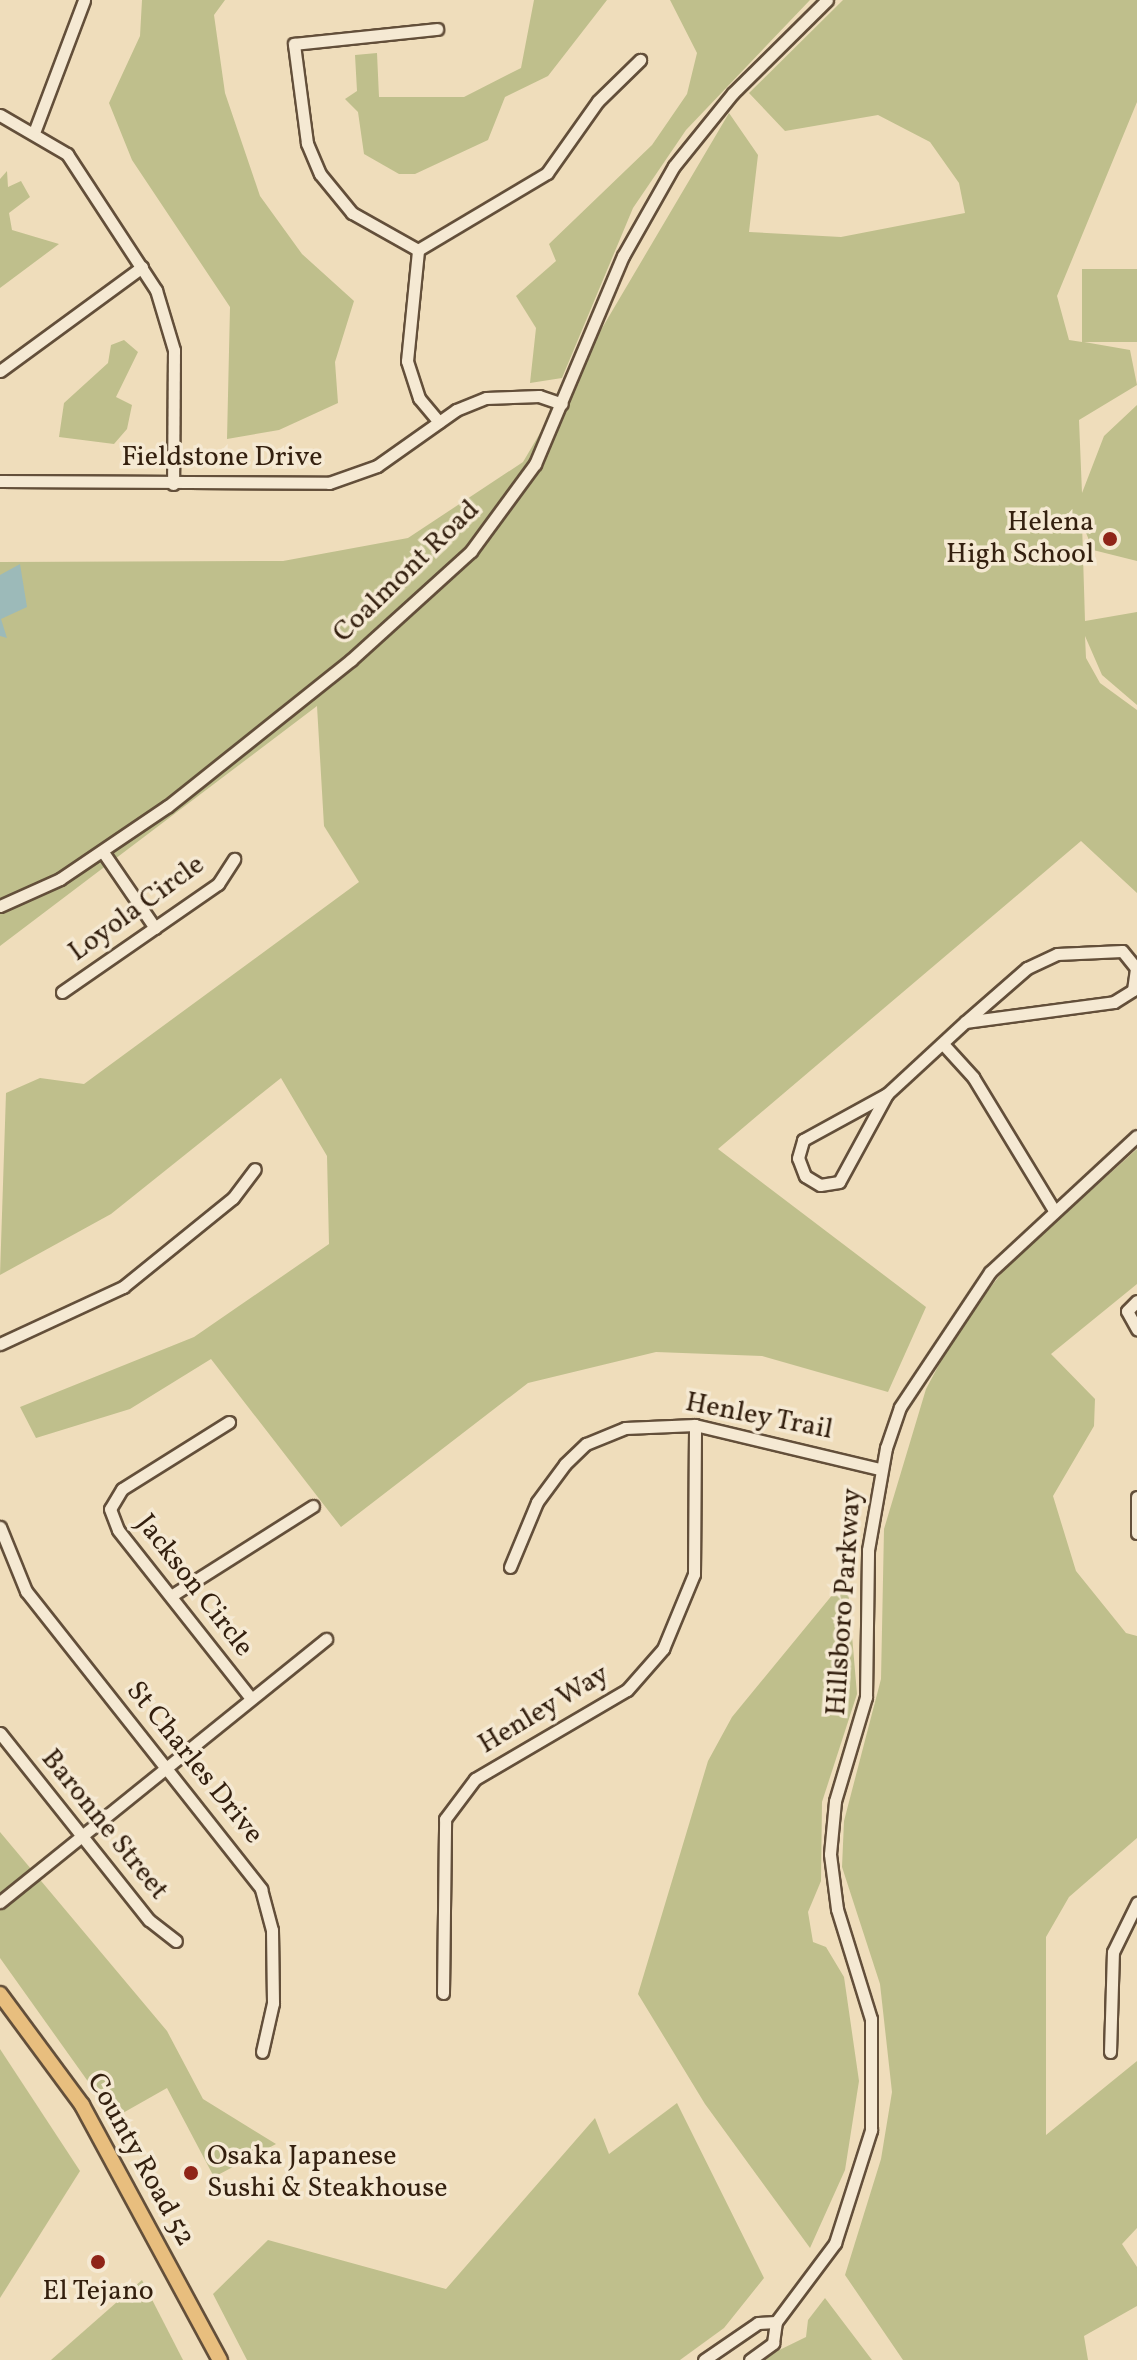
<!DOCTYPE html>
<style>
body{margin:0}
#map{position:relative;width:1137px;height:2360px;overflow:hidden;background:#efddbb;font-family:Vollkorn,serif}
div>[style]{position:absolute}
[style*='--x']{left:calc(var(--x)*1px);top:calc(var(--y)*1px);width:calc(var(--w)*1px);rotate:calc(var(--a)*1deg)}
.green>*{inset:0;background:#bfbf8c}
.water>*{inset:0;background:#9cbab9}
.roads{filter:drop-shadow(2px 0 #634f3a) drop-shadow(-2px 0 #634f3a) drop-shadow(0 2px #634f3a) drop-shadow(0 -2px #634f3a)}
.minor>*{height:11px;margin:-5.5px;padding:0 5.5px;transform-origin:5.5px;border-radius:5.5px;background:#f5e9d3}
.major>*{height:14px;margin:-7px;padding:0 7px;transform-origin:7px;border-radius:7px;background:#e8be7e}
.dots>*{width:22px;height:22px;translate:-50% -50%;box-sizing:border-box;border:4px solid #f5e9d3;border-radius:50%}
span{translate:-50% -50%;white-space:nowrap;text-align:center;line-height:1.15;-webkit-text-stroke:7px #f5e9d3;paint-order:stroke}
.street-label{font-size:28px;color:#34200f}
.poi-label{font-size:28px;color:#34200f}
.right{translate:-100% -50%;text-align:right}
.left{translate:0 -50%;text-align:left}
</style>
<div id="map">
<div class="green">
<i style="clip-path:polygon(142px 0,225px 0,214px 15px,225px 93px,260px 196px,302px 254px,354px 301px,335px 362px,338px 403px,279px 430px,227px 439px,230px 307px,132px 160px,109px 103px,140px 36px)"></i>
<i style="clip-path:polygon(534px 0,607px 0,548px 76px,505px 97px,488px 140px,415px 174px,399px 174px,364px 154px,358px 112px,345px 99px,357px 91px,355px 55px,377px 53px,379px 97px,464px 97px,521px 68px)"></i>
<i style="clip-path:polygon(670px 0,810px 0,686px 130px,633px 208px,562px 378px,530px 383px,536px 328px,516px 296px,556px 261px,549px 244px,652px 145px,687px 94px,697px 53px)"></i>
<i style="clip-path:polygon(843px 0,1137px 0,1137px 102px,1057px 296px,1069px 340px,1082px 342px,1082px 269px,1137px 269px,1137px 342px,1084px 342px,1130px 350px,1137px 385px,1079px 420px,1082px 493px,1104px 436px,1137px 405px,1137px 561px,1093px 550px,1082px 523px,1085px 621px,1137px 612px,1137px 705px,1102px 675px,1085px 636px,1086px 658px,1100px 683px,1137px 710px,1137px 893px,1081px 841px,718px 1149px,926px 1307px,888px 1392px,762px 1356px,656px 1352px,528px 1383px,341px 1527px,211px 1359px,130px 1409px,36px 1438px,20px 1407px,194px 1337px,329px 1244px,327px 1156px,281px 1078px,111px 1214px,0 1275px,6px 1093px,40px 1078px,84px 1084px,359px 882px,324px 826px,317px 706px,0 946px,0 562px,283px 561px,408px 538px,523px 462px,729px 113px,758px 155px,749px 232px,841px 237px,965px 213px,959px 183px,930px 142px,878px 115px,785px 131px,749px 93px)"></i>
<i style="clip-path:polygon(7px 171px,8px 187px,21px 181px,30px 197px,9px 213px,12px 230px,59px 244px,0 288px,0 179px)"></i>
<i style="clip-path:polygon(124px 340px,138px 352px,116px 397px,132px 405px,127px 429px,114px 444px,59px 437px,64px 403px,108px 363px,111px 345px)"></i>
<i style="clip-path:polygon(1137px 1149px,1137px 1284px,1051px 1354px,1095px 1399px,1094px 1426px,1053px 1496px,1076px 1571px,1126px 1633px,1137px 1636px,1137px 1838px,1069px 1897px,1046px 1937px,1046px 2135px,1137px 2061px,1137px 2228px,1122px 2244px,1137px 2267px,1137px 2306px,1084px 2336px,1088px 2360px,903px 2360px,845px 2275px,881px 2159px,892px 2092px,880px 1984px,842px 1867px,844px 1821px,881px 1679px,884px 1529px,926px 1389px,957px 1331px,1007px 1266px)"></i>
<i style="clip-path:polygon(847px 1577px,857px 1694px,822px 1802px,821px 1881px,808px 1912px,813px 1942px,826px 1947px,844px 1977px,859px 2081px,845px 2170px,810px 2248px,705px 2104px,638px 1994px,708px 1761px,732px 1717px)"></i>
<i style="clip-path:polygon(0 1832px,167px 2031px,203px 2099px,276px 2144px,214px 2177px,167px 2088px,114px 2118px,0 1958px)"></i>
<i style="clip-path:polygon(0 2049px,80px 2171px,0 2298px)"></i>
<i style="clip-path:polygon(677px 2103px,764px 2278px,724px 2328px,680px 2360px,247px 2360px,213px 2294px,268px 2240px,446px 2289px,595px 2118px,609px 2154px)"></i>
<i style="clip-path:polygon(142px 2280px,183px 2360px,51px 2360px)"></i>
<i style="clip-path:polygon(825px 2298px,872px 2360px,759px 2360px,806px 2337px,808px 2320px)"></i>
</div>
<div class="water">
<i style="clip-path:polygon(20px 564px,27px 607px,1px 619px,7px 638px,0 636px,0 575px)"></i>
</div>
<div class="roads">
<div class="minor">
<i style="--x:0;--y:115;--w:78;--a:30.2"></i>
<i style="--x:67;--y:154;--w:163;--a:56.8"></i>
<i style="--x:156;--y:290;--w:63;--a:73.3"></i>
<i style="--x:174;--y:350;--w:134;--a:90.4"></i>
<i style="--x:35;--y:130;--w:139;--a:-69.3"></i>
<i style="--x:418;--y:250;--w:76;--a:-150.7"></i>
<i style="--x:352;--y:213;--w:50;--a:-129.4"></i>
<i style="--x:320;--y:174;--w:34;--a:-113"></i>
<i style="--x:307;--y:143;--w:100;--a:-97.5"></i>
<i style="--x:294;--y:44;--w:144;--a:-6"></i>
<i style="--x:0;--y:371;--w:176;--a:-36.2"></i>
<i style="--x:439;--y:422;--w:31;--a:-130"></i>
<i style="--x:419;--y:398;--w:39;--a:-108"></i>
<i style="--x:407;--y:361;--w:112;--a:-84.3"></i>
<i style="--x:418;--y:250;--w:150;--a:-30.8"></i>
<i style="--x:547;--y:173;--w:88;--a:-54.7"></i>
<i style="--x:598;--y:101;--w:59;--a:-44.3"></i>
<i style="--x:0;--y:481;--w:329;--a:0.3"></i>
<i style="--x:329;--y:483;--w:51;--a:-19.5"></i>
<i style="--x:377;--y:466;--w:97;--a:-35.3"></i>
<i style="--x:456;--y:410;--w:32;--a:-22"></i>
<i style="--x:486;--y:398;--w:53;--a:-2.2"></i>
<i style="--x:539;--y:396;--w:24;--a:19"></i>
<i style="--x:103;--y:852;--w:92;--a:55.6"></i>
<i style="--x:0;--y:906;--w:66;--a:-24.2"></i>
<i style="--x:60;--y:879;--w:130;--a:-34.1"></i>
<i style="--x:168;--y:806;--w:234;--a:-38.6"></i>
<i style="--x:351;--y:660;--w:162;--a:-42.2"></i>
<i style="--x:471;--y:551;--w:108;--a:-53.7"></i>
<i style="--x:535;--y:464;--w:226;--a:-67.1"></i>
<i style="--x:623;--y:256;--w:103;--a:-60.5"></i>
<i style="--x:674;--y:166;--w:94;--a:-51.1"></i>
<i style="--x:733;--y:93;--w:132;--a:-44.7"></i>
<i style="--x:62;--y:992;--w:190;--a:-34.7"></i>
<i style="--x:218;--y:884;--w:30;--a:-57"></i>
<i style="--x:943;--y:1044;--w:45;--a:47.7"></i>
<i style="--x:973;--y:1077;--w:156;--a:58.7"></i>
<i style="--x:887;--y:1094;--w:100;--a:118.6"></i>
<i style="--x:839;--y:1182;--w:19;--a:171"></i>
<i style="--x:820;--y:1185;--w:17;--a:-149"></i>
<i style="--x:805;--y:1176;--w:19;--a:-111"></i>
<i style="--x:798;--y:1158;--w:19;--a:-74"></i>
<i style="--x:803;--y:1140;--w:96;--a:-28.7"></i>
<i style="--x:887;--y:1094;--w:106;--a:-42.7"></i>
<i style="--x:965;--y:1022;--w:150;--a:-7.6"></i>
<i style="--x:1114;--y:1002;--w:22;--a:-32"></i>
<i style="--x:1133;--y:990;--w:22;--a:-82"></i>
<i style="--x:1136;--y:968;--w:22;--a:-129"></i>
<i style="--x:1122;--y:951;--w:65;--a:177.4"></i>
<i style="--x:1057;--y:954;--w:33;--a:155"></i>
<i style="--x:1027;--y:968;--w:82;--a:138.9"></i>
<i style="--x:1137;--y:1301;--w:14;--a:135"></i>
<i style="--x:1127;--y:1311;--w:21;--a:61"></i>
<i style="--x:0;--y:1344;--w:136;--a:-24.9"></i>
<i style="--x:123;--y:1287;--w:141;--a:-39"></i>
<i style="--x:233;--y:1198;--w:36;--a:-53"></i>
<i style="--x:229;--y:1422;--w:126;--a:147.9"></i>
<i style="--x:122;--y:1489;--w:23;--a:121"></i>
<i style="--x:110;--y:1509;--w:22;--a:69"></i>
<i style="--x:118;--y:1530;--w:213;--a:51.7"></i>
<i style="--x:1137;--y:1497;--w:36;--a:90"></i>
<i style="--x:0;--y:1527;--w:69;--a:67.9"></i>
<i style="--x:26;--y:1591;--w:380;--a:51.7"></i>
<i style="--x:261;--y:1889;--w:42;--a:75"></i>
<i style="--x:272;--y:1930;--w:73;--a:89.2"></i>
<i style="--x:273;--y:2003;--w:50;--a:102.7"></i>
<i style="--x:510;--y:1567;--w:70;--a:-67.4"></i>
<i style="--x:537;--y:1502;--w:47;--a:-53.6"></i>
<i style="--x:565;--y:1464;--w:29;--a:-44"></i>
<i style="--x:586;--y:1444;--w:42;--a:-22.3"></i>
<i style="--x:625;--y:1428;--w:70;--a:-2.5"></i>
<i style="--x:695;--y:1425;--w:190;--a:13.4"></i>
<i style="--x:171;--y:1596;--w:168;--a:-32.4"></i>
<i style="--x:0;--y:1733;--w:239;--a:51.5"></i>
<i style="--x:149;--y:1920;--w:34;--a:38"></i>
<i style="--x:0;--y:1902;--w:419;--a:-38.9"></i>
<i style="--x:443;--y:1993;--w:174;--a:-89.3"></i>
<i style="--x:445;--y:1819;--w:50;--a:-53.1"></i>
<i style="--x:475;--y:1779;--w:176;--a:-30.4"></i>
<i style="--x:627;--y:1690;--w:55;--a:-48.7"></i>
<i style="--x:663;--y:1649;--w:81;--a:-67.5"></i>
<i style="--x:694;--y:1574;--w:149;--a:-89.6"></i>
<i style="--x:1110;--y:2052;--w:100;--a:-88.3"></i>
<i style="--x:1113;--y:1952;--w:55;--a:-63.9"></i>
<i style="--x:704;--y:2360;--w:65;--a:-34.4"></i>
<i style="--x:758;--y:2323;--w:18;--a:-3"></i>
<i style="--x:750;--y:2360;--w:29;--a:-36"></i>
<i style="--x:773;--y:2343;--w:21;--a:-82"></i>
<i style="--x:776;--y:2322;--w:99;--a:-53.2"></i>
<i style="--x:835;--y:2243;--w:119;--a:-72.3"></i>
<i style="--x:871;--y:2130;--w:111;--a:-90"></i>
<i style="--x:871;--y:2019;--w:115;--a:-107.2"></i>
<i style="--x:837;--y:1909;--w:55;--a:-97.3"></i>
<i style="--x:830;--y:1854;--w:53;--a:-84.6"></i>
<i style="--x:835;--y:1801;--w:109;--a:-73.4"></i>
<i style="--x:866;--y:1697;--w:147;--a:-89.2"></i>
<i style="--x:868;--y:1550;--w:104;--a:-80"></i>
<i style="--x:886;--y:1448;--w:43;--a:-71.1"></i>
<i style="--x:900;--y:1407;--w:162;--a:-56.3"></i>
<i style="--x:990;--y:1272;--w:200;--a:-42.8"></i>
</div>
<div class="major">
<i style="--x:0;--y:1994;--w:138;--a:53.5"></i>
<i style="--x:82;--y:2105;--w:290;--a:61.6"></i>
</div>
</div>
<div class="dots">
<i style="left:1110px;top:539px;background:#8f2418"></i>
<i style="left:191px;top:2173px;background:#8f2418"></i>
<i style="left:98px;top:2262px;background:#8f2418"></i>
</div>
<div class="street-label">
<span style="left:222px;top:458px">Fieldstone Drive</span>
<span style="left:407px;top:572px;rotate:-44deg">Coalmont Road</span>
<span style="left:137px;top:909px;rotate:-36deg">Loyola Circle</span>
<span style="left:759px;top:1417px;rotate:11deg">Henley Trail</span>
<span style="left:194px;top:1586px;rotate:52deg">Jackson Circle</span>
<span style="left:845px;top:1602px;rotate:-86deg">Hillsboro Parkway</span>
<span style="left:544px;top:1710px;rotate:-31deg">Henley Way</span>
<span style="left:194px;top:1763px;rotate:51deg">St Charles Drive</span>
<span style="left:104px;top:1825px;rotate:51deg">Baronne Street</span>
<span style="left:140px;top:2160px;rotate:61deg">County Road 52</span>
</div>
<div class="poi-label">
<span class="right" style="left:1094px;top:539px">Helena<br>High School</span>
<span class="left" style="left:207px;top:2173px">Osaka Japanese<br>Sushi &amp; Steakhouse</span>
<span style="left:98px;top:2292px">El Tejano</span>
</div>
</div>
